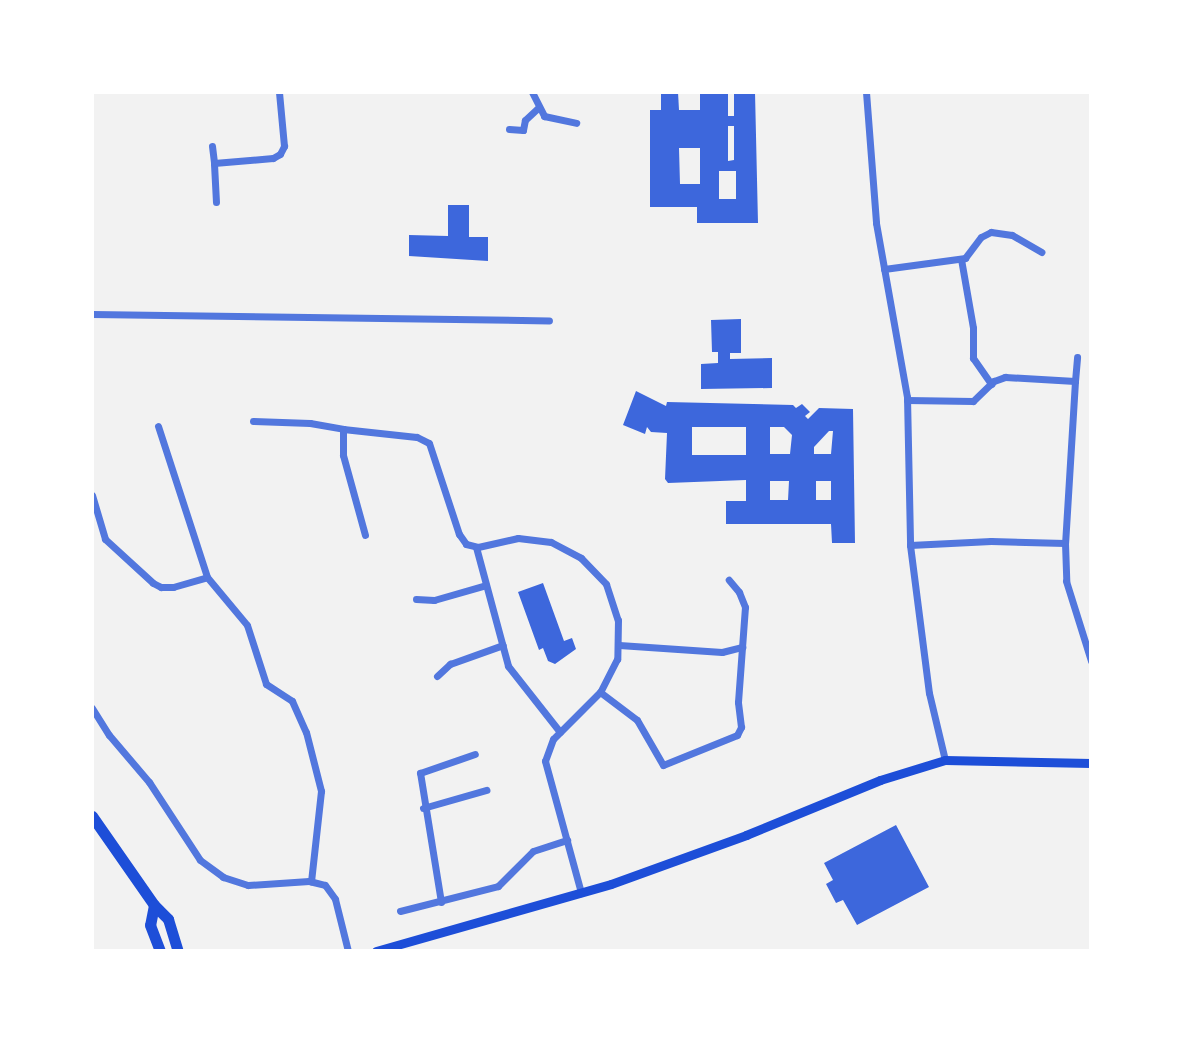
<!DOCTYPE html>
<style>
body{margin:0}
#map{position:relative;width:1183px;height:1043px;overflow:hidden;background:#f2f2f2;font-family:"Public Sans",sans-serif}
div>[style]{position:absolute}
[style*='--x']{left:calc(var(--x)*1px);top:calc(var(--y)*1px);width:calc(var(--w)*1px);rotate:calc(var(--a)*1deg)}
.building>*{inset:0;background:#3d67dc}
.minor>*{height:7px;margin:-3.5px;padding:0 3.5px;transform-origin:3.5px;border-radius:3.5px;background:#5277de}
.secondary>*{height:9px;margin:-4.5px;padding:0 4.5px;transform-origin:4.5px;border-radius:4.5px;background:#1d4ed8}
.primary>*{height:11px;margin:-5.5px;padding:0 5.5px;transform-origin:5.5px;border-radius:5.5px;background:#1d4ed8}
span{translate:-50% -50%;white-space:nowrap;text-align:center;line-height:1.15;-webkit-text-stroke:6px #fff;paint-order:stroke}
.frame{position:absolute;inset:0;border:94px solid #fff;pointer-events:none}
</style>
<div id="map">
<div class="building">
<i style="clip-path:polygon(evenodd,661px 92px,678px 92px,679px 110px,700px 110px,700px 92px,728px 92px,728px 116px,734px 116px,734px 92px,755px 92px,758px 223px,697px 223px,697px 207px,650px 207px,650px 110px,661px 110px,661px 92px,728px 126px,734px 126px,734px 160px,728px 161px,728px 126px,661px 92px,679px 148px,700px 148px,700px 184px,680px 184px,679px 148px,661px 92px,719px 171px,736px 171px,736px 199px,719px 199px,719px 171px)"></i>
<i style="clip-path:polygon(448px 205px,469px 205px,469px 237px,488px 237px,488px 261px,409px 256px,409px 235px,448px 236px)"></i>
<i style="clip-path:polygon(741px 319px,741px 353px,730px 353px,730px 359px,772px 358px,772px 388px,701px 389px,701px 364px,718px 363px,718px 352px,712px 352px,711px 320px)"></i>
<i style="clip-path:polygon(evenodd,636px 391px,666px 406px,667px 402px,793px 405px,796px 408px,802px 404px,810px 412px,805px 416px,808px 419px,819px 408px,853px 409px,855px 543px,832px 543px,831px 524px,726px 524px,726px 501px,746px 501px,746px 480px,668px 483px,665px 479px,667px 433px,651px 432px,647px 427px,645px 434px,623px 425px,636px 391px,692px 427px,746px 427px,746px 455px,692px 455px,692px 427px,636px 391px,770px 427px,784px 427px,792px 435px,790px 454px,770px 454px,770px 427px,636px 391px,829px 431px,833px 431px,831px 454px,814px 454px,814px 447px,829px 431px,636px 391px,770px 481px,789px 481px,788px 500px,770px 500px,770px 481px,636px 391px,816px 481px,831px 481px,831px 500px,816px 500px,816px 481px)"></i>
<i style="clip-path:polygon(543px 583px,564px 641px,572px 638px,576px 649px,555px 664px,548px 661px,543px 648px,539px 650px,518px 592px)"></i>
<i style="clip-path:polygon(896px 825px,929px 887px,857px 925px,843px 900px,836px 903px,826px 884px,833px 880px,824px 863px)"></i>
</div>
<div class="minor">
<i style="--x:532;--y:92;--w:27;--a:63"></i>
<i style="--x:544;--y:116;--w:33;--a:12"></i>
<i style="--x:866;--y:92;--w:131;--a:85.6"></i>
<i style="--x:876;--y:223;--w:177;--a:79.9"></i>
<i style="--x:907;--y:397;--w:148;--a:88.8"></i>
<i style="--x:910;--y:545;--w:149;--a:82.7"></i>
<i style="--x:929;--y:693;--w:69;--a:76.6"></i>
<i style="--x:509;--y:129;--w:14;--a:4"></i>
<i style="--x:523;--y:130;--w:10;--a:-79"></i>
<i style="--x:525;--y:120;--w:18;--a:-43"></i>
<i style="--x:212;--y:146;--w:17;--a:83"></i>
<i style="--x:216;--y:202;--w:39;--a:-93"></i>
<i style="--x:214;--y:163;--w:59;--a:-4.8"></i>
<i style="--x:273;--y:158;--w:8;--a:-30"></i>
<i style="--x:280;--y:154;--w:9;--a:-63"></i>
<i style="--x:284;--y:146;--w:54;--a:-95.3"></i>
<i style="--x:961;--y:259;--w:70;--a:80.1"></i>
<i style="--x:973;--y:328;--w:30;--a:90"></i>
<i style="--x:973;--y:358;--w:32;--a:55"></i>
<i style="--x:884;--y:269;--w:82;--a:-7.7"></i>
<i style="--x:965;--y:258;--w:26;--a:-53"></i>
<i style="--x:981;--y:237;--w:11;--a:-27"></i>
<i style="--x:991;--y:232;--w:21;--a:8"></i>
<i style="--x:1012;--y:235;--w:34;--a:30"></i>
<i style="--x:92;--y:314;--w:457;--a:0.8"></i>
<i style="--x:1075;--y:381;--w:24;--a:-85"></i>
<i style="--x:907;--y:400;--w:66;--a:0.9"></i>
<i style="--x:973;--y:401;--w:29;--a:-44"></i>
<i style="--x:994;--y:381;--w:12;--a:-20"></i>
<i style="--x:1005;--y:377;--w:70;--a:3.3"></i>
<i style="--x:1075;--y:381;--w:162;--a:93.5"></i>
<i style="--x:1065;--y:543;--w:38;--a:88"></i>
<i style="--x:1066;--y:581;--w:84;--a:72.6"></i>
<i style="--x:253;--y:421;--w:57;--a:2"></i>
<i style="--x:310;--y:423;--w:34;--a:10"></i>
<i style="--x:158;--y:426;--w:159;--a:72"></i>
<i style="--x:207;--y:577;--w:62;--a:50.2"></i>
<i style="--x:247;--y:625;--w:62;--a:72.1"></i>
<i style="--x:266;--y:684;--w:31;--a:33"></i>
<i style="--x:292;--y:701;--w:34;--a:66"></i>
<i style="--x:306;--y:732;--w:61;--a:75.7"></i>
<i style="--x:321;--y:791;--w:91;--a:96.3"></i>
<i style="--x:92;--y:495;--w:46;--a:73.5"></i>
<i style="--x:105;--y:539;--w:65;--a:42.5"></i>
<i style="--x:153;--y:583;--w:9;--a:27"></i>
<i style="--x:161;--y:587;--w:12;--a:0"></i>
<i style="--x:173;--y:587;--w:35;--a:-16"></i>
<i style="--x:365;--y:535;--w:83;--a:-105.4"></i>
<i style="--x:343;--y:455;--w:26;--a:-90"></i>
<i style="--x:343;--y:429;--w:74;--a:6.2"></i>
<i style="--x:417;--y:437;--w:13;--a:27"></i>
<i style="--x:429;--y:443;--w:96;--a:71.8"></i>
<i style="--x:459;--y:534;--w:12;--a:55"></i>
<i style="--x:466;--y:544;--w:12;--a:14"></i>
<i style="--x:478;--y:547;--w:41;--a:-12.7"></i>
<i style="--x:518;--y:538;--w:33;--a:7"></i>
<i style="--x:551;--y:542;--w:34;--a:28"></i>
<i style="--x:581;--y:558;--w:36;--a:46"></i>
<i style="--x:606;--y:584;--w:38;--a:72"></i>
<i style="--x:618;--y:620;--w:39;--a:91"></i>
<i style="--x:617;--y:659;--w:37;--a:117"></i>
<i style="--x:600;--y:692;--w:66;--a:135"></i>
<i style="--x:553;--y:739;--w:23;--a:110"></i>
<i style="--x:545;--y:761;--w:137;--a:74.7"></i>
<i style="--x:910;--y:545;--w:81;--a:-2.8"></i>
<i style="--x:991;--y:541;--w:74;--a:1.5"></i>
<i style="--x:476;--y:547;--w:123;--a:74.9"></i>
<i style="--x:508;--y:666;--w:84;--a:51.8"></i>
<i style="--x:416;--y:599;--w:18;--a:3"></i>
<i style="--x:434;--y:600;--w:54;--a:-16.1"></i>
<i style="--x:619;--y:645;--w:103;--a:3.9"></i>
<i style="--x:722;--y:652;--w:21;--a:-14"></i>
<i style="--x:437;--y:676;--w:18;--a:-43"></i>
<i style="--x:450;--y:664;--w:56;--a:-19.7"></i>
<i style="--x:600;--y:692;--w:46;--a:37.1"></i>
<i style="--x:637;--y:720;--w:52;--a:60"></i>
<i style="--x:663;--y:765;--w:80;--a:-22.1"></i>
<i style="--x:737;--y:735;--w:9;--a:-63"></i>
<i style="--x:741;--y:727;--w:25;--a:-97"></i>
<i style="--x:738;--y:702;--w:95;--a:-85.8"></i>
<i style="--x:745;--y:607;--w:16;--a:-112"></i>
<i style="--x:739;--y:592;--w:16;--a:-130"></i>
<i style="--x:92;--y:708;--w:32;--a:58"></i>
<i style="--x:109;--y:735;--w:62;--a:49.6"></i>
<i style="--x:149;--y:782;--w:93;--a:56.8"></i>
<i style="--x:200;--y:860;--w:29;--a:36"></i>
<i style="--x:223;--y:877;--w:26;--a:18"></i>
<i style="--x:248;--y:885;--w:61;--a:-3.8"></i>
<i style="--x:309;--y:881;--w:16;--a:14"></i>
<i style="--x:325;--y:885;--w:17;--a:54"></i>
<i style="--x:335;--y:899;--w:54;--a:76"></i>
<i style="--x:423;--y:808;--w:66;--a:-15.9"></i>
<i style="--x:441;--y:902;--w:131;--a:-99.2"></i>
<i style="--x:420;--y:773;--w:58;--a:-19.1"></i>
<i style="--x:400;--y:911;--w:101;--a:-14.3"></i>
<i style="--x:498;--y:886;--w:49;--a:-45"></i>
<i style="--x:533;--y:851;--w:36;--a:-18"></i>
</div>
<div class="secondary">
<i style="--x:376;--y:951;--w:244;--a:-15.9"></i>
<i style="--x:611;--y:884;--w:144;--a:-19.9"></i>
<i style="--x:746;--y:835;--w:145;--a:-22.3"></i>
<i style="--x:880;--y:780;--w:68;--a:-17.1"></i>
<i style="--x:945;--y:760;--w:146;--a:1.2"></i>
</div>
<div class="primary">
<i style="--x:92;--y:816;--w:108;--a:55.1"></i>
<i style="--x:154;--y:905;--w:20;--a:45"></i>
<i style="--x:168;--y:919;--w:34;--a:73"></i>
<i style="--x:154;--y:905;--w:20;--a:101"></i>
<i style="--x:150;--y:925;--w:28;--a:69"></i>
</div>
<div class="frame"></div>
</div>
